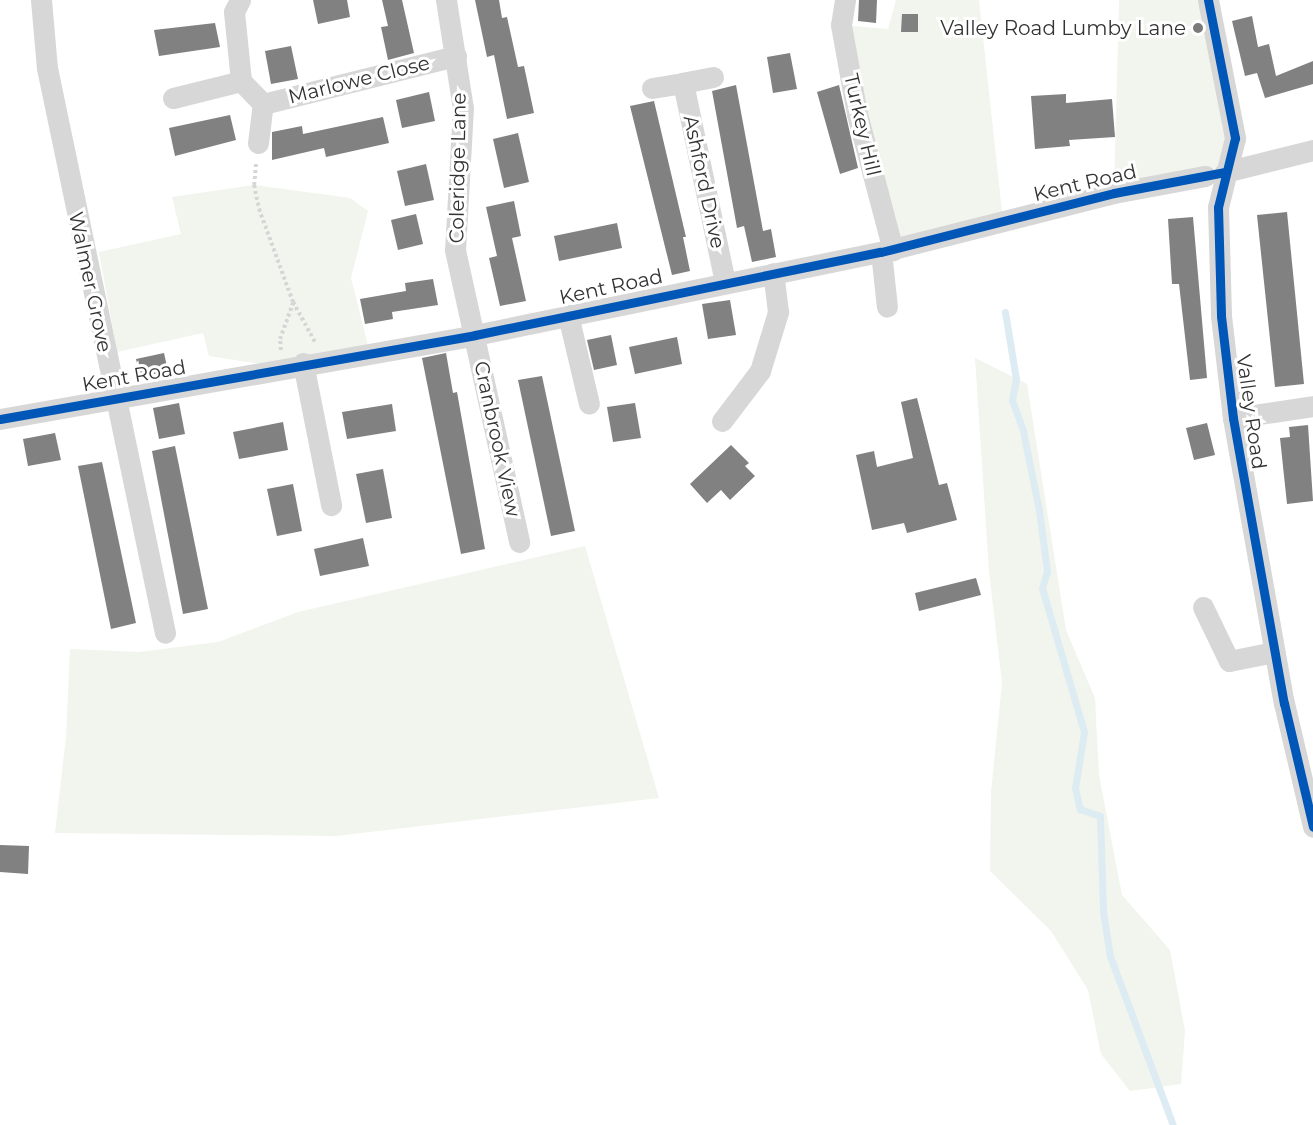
<!DOCTYPE html>
<style>
body{margin:0}
#map{position:relative;width:1313px;height:1125px;overflow:hidden;background:#fff;font-family:Montserrat,sans-serif}
div>[style]{position:absolute}
[style*='--x']{left:calc(var(--x)*1px);top:calc(var(--y)*1px);width:calc(var(--w)*1px);rotate:calc(var(--a)*1deg)}
.green>*{inset:0;background:#f1f5ed}
.stream>*{height:7px;margin:-3.5px;padding:0 3.5px;transform-origin:3.5px;border-radius:3.5px;background:#ddebf3}
.building>*{inset:0;background:#818181}
.path>*{height:4px;margin-top:-2px;transform-origin:0;background:repeating-linear-gradient(90deg,#d6d6d6 0 3px,transparent 0 6px)}
.minor>*{height:21px;margin:-10.5px;padding:0 10.5px;transform-origin:10.5px;border-radius:10.5px;background:#d7d7d7}
.cycleway>*{height:9px;margin:-4.5px;padding:0 4.5px;transform-origin:4.5px;border-radius:4.5px;background:#0057b8}
.dots>*{width:16px;height:16px;translate:-50% -50%;box-sizing:border-box;border:3px solid #fff;border-radius:50%}
span{translate:-50% -50%;white-space:nowrap;text-align:center;line-height:1.15;-webkit-text-stroke:6px #fff;paint-order:stroke}
.poi-label{font-size:20px;color:#333}
.right{translate:-100% -50%;text-align:right}
.street-label{font-size:20px;color:#333}
</style>
<div id="map">
<div class="green">
<i style="clip-path:polygon(896px 0,979px 0,1003px 221px,893px 250px,841px 25px,888px 29px)"></i>
<i style="clip-path:polygon(1119px 0,1208px 0,1235px 138px,1225px 172px,1114px 193px)"></i>
<i style="clip-path:polygon(254px 185px,350px 198px,368px 211px,351px 278px,370px 354px,281px 367px,209px 356px,203px 333px,117px 352px,99px 252px,181px 234px,172px 197px)"></i>
<i style="clip-path:polygon(975px 358px,1027px 384px,1066px 630px,1095px 698px,1099px 775px,1122px 895px,1170px 950px,1185px 1031px,1181px 1084px,1130px 1091px,1101px 1054px,1088px 990px,1051px 931px,990px 871px,991px 792px,1002px 683px,989px 571px)"></i>
<i style="clip-path:polygon(585px 546px,659px 798px,336px 836px,55px 833px,66px 737px,70px 649px,139px 652px,218px 642px,298px 612px)"></i>
</div>
<div class="stream">
<i style="--x:1005;--y:312;--w:68;--a:80.7"></i>
<i style="--x:1016;--y:379;--w:21;--a:101"></i>
<i style="--x:1012;--y:400;--w:33;--a:70"></i>
<i style="--x:1023;--y:431;--w:81;--a:78.6"></i>
<i style="--x:1039;--y:510;--w:62;--a:82.5"></i>
<i style="--x:1047;--y:571;--w:18;--a:106"></i>
<i style="--x:1042;--y:588;--w:150;--a:73.7"></i>
<i style="--x:1084;--y:732;--w:57;--a:99.1"></i>
<i style="--x:1075;--y:788;--w:22;--a:77"></i>
<i style="--x:1080;--y:809;--w:21;--a:19"></i>
<i style="--x:1100;--y:816;--w:96;--a:88.2"></i>
<i style="--x:1103;--y:912;--w:45;--a:81"></i>
<i style="--x:1110;--y:956;--w:180;--a:69.6"></i>
</div>
<div class="building">
<i style="clip-path:polygon(313px 0,347px 0,350px 17px,318px 24px)"></i>
<i style="clip-path:polygon(382px 0,402px 0,414px 53px,388px 60px,381px 27px,388px 26px)"></i>
<i style="clip-path:polygon(475px 0,499px 0,502px 18px,507px 17px,518px 67px,524px 66px,534px 113px,507px 119px,494px 55px,487px 57px)"></i>
<i style="clip-path:polygon(859px 0,877px 0,876px 23px,858px 21px)"></i>
<i style="clip-path:polygon(902px 14px,918px 14px,918px 32px,901px 32px)"></i>
<i style="clip-path:polygon(1252px 16px,1258px 47px,1269px 44px,1276px 76px,1313px 61px,1313px 84px,1265px 98px,1257px 73px,1245px 76px,1232px 21px)"></i>
<i style="clip-path:polygon(215px 23px,220px 47px,159px 56px,154px 30px)"></i>
<i style="clip-path:polygon(291px 46px,298px 79px,271px 84px,265px 51px)"></i>
<i style="clip-path:polygon(790px 53px,797px 89px,773px 93px,767px 57px)"></i>
<i style="clip-path:polygon(736px 85px,763px 231px,771px 229px,776px 257px,752px 262px,744px 226px,737px 228px,712px 91px)"></i>
<i style="clip-path:polygon(839px 85px,858px 168px,840px 174px,817px 92px)"></i>
<i style="clip-path:polygon(429px 92px,435px 121px,402px 128px,396px 100px)"></i>
<i style="clip-path:polygon(1066px 94px,1066px 103px,1112px 99px,1115px 137px,1069px 140px,1070px 146px,1035px 149px,1031px 96px)"></i>
<i style="clip-path:polygon(654px 101px,686px 237px,683px 237px,690px 271px,672px 275px,630px 106px)"></i>
<i style="clip-path:polygon(230px 115px,236px 140px,175px 156px,169px 128px)"></i>
<i style="clip-path:polygon(383px 117px,389px 143px,326px 157px,324px 148px,272px 160px,272px 132px,302px 126px,303px 134px)"></i>
<i style="clip-path:polygon(518px 133px,529px 182px,504px 188px,493px 139px)"></i>
<i style="clip-path:polygon(426px 164px,434px 200px,405px 206px,397px 171px)"></i>
<i style="clip-path:polygon(514px 201px,521px 236px,512px 238px,526px 301px,500px 306px,489px 258px,497px 256px,486px 207px)"></i>
<i style="clip-path:polygon(1287px 212px,1304px 384px,1275px 387px,1257px 215px)"></i>
<i style="clip-path:polygon(416px 214px,423px 244px,398px 250px,391px 220px)"></i>
<i style="clip-path:polygon(1193px 217px,1207px 378px,1190px 380px,1179px 284px,1172px 284px,1168px 219px)"></i>
<i style="clip-path:polygon(617px 223px,622px 248px,559px 261px,554px 236px)"></i>
<i style="clip-path:polygon(433px 279px,438px 305px,392px 312px,393px 319px,365px 324px,360px 299px,406px 291px,405px 283px)"></i>
<i style="clip-path:polygon(730px 300px,736px 335px,708px 339px,702px 304px)"></i>
<i style="clip-path:polygon(611px 335px,617px 365px,594px 370px,587px 340px)"></i>
<i style="clip-path:polygon(677px 337px,682px 364px,635px 374px,629px 347px)"></i>
<i style="clip-path:polygon(164px 353px,168px 371px,140px 377px,136px 359px)"></i>
<i style="clip-path:polygon(446px 353px,453px 393px,457px 392px,485px 549px,461px 554px,422px 358px)"></i>
<i style="clip-path:polygon(542px 376px,575px 531px,551px 536px,518px 380px)"></i>
<i style="clip-path:polygon(917px 398px,939px 485px,947px 483px,957px 520px,907px 533px,904px 523px,872px 530px,856px 455px,874px 451px,877px 467px,913px 458px,901px 402px)"></i>
<i style="clip-path:polygon(179px 403px,185px 434px,159px 439px,153px 408px)"></i>
<i style="clip-path:polygon(635px 403px,641px 438px,613px 442px,607px 407px)"></i>
<i style="clip-path:polygon(392px 404px,396px 431px,347px 439px,342px 412px)"></i>
<i style="clip-path:polygon(283px 422px,288px 450px,239px 459px,233px 432px)"></i>
<i style="clip-path:polygon(1207px 423px,1215px 455px,1194px 460px,1186px 428px)"></i>
<i style="clip-path:polygon(1308px 425px,1313px 501px,1287px 504px,1280px 438px,1290px 437px,1289px 427px)"></i>
<i style="clip-path:polygon(55px 433px,61px 460px,28px 466px,23px 439px)"></i>
<i style="clip-path:polygon(731px 445px,749px 463px,745px 466px,755px 476px,730px 500px,721px 490px,707px 503px,690px 484px)"></i>
<i style="clip-path:polygon(175px 446px,208px 609px,183px 614px,152px 451px)"></i>
<i style="clip-path:polygon(102px 462px,136px 623px,111px 629px,78px 466px)"></i>
<i style="clip-path:polygon(383px 469px,392px 518px,366px 523px,356px 474px)"></i>
<i style="clip-path:polygon(293px 484px,302px 531px,277px 536px,267px 489px)"></i>
<i style="clip-path:polygon(363px 538px,369px 566px,320px 576px,314px 549px)"></i>
<i style="clip-path:polygon(976px 578px,981px 595px,919px 611px,915px 593px)"></i>
<i style="clip-path:polygon(0 845px,29px 846px,28px 874px,0 872px)"></i>
</div>
<div class="path">
<i style="--x:256;--y:164;--w:21;--a:95"></i>
<i style="--x:254;--y:185;--w:25;--a:78"></i>
<i style="--x:259;--y:209;--w:99;--a:69.9"></i>
<i style="--x:293;--y:302;--w:46;--a:61.2"></i>
<i style="--x:281;--y:350;--w:11;--a:-95"></i>
<i style="--x:280;--y:339;--w:38;--a:-70"></i>
</div>
<div class="minor">
<i style="--x:41;--y:0;--w:68;--a:85"></i>
<i style="--x:47;--y:68;--w:577;--a:78.2"></i>
<i style="--x:240;--y:0;--w:13;--a:117"></i>
<i style="--x:234;--y:12;--w:69;--a:84.2"></i>
<i style="--x:241;--y:81;--w:32;--a:46"></i>
<i style="--x:263;--y:104;--w:199;--a:-14"></i>
<i style="--x:446;--y:0;--w:109;--a:81.1"></i>
<i style="--x:463;--y:108;--w:142;--a:93.2"></i>
<i style="--x:455;--y:250;--w:299;--a:77.6"></i>
<i style="--x:845;--y:0;--w:25;--a:99"></i>
<i style="--x:841;--y:25;--w:90;--a:79.8"></i>
<i style="--x:857;--y:114;--w:141;--a:75.2"></i>
<i style="--x:1208;--y:0;--w:141;--a:78.9"></i>
<i style="--x:1235;--y:138;--w:71;--a:103.8"></i>
<i style="--x:1218;--y:207;--w:109;--a:88.4"></i>
<i style="--x:1221;--y:316;--w:103;--a:83.3"></i>
<i style="--x:1233;--y:418;--w:290;--a:79.9"></i>
<i style="--x:1284;--y:703;--w:127;--a:76.8"></i>
<i style="--x:713;--y:77;--w:31;--a:169"></i>
<i style="--x:683;--y:83;--w:203;--a:78.1"></i>
<i style="--x:652;--y:88;--w:31;--a:-9"></i>
<i style="--x:173;--y:98;--w:70;--a:-14"></i>
<i style="--x:258;--y:143;--w:39;--a:-83"></i>
<i style="--x:1225;--y:172;--w:91;--a:-14"></i>
<i style="--x:881;--y:252;--w:55;--a:83.8"></i>
<i style="--x:568;--y:315;--w:91;--a:76.7"></i>
<i style="--x:303;--y:363;--w:145;--a:78.8"></i>
<i style="--x:1233;--y:418;--w:81;--a:-8.5"></i>
<i style="--x:0;--y:419;--w:482;--a:-10"></i>
<i style="--x:475;--y:335;--w:414;--a:-11.6"></i>
<i style="--x:881;--y:252;--w:240;--a:-14.2"></i>
<i style="--x:1114;--y:193;--w:93;--a:-10.6"></i>
<i style="--x:722;--y:421;--w:63;--a:-52.8"></i>
<i style="--x:760;--y:371;--w:62;--a:-73"></i>
<i style="--x:778;--y:312;--w:39;--a:-97"></i>
<i style="--x:1203;--y:607;--w:60;--a:64.3"></i>
<i style="--x:1229;--y:661;--w:46;--a:-11.3"></i>
</div>
<div class="cycleway">
<i style="--x:1208;--y:0;--w:141;--a:78.9"></i>
<i style="--x:1235;--y:138;--w:71;--a:103.8"></i>
<i style="--x:1218;--y:207;--w:109;--a:88.4"></i>
<i style="--x:1221;--y:316;--w:103;--a:83.3"></i>
<i style="--x:1233;--y:418;--w:290;--a:79.9"></i>
<i style="--x:1284;--y:703;--w:127;--a:76.8"></i>
<i style="--x:0;--y:419;--w:482;--a:-10"></i>
<i style="--x:475;--y:335;--w:414;--a:-11.6"></i>
<i style="--x:881;--y:252;--w:240;--a:-14.2"></i>
<i style="--x:1114;--y:193;--w:113;--a:-10.7"></i>
</div>
<div class="dots">
<i style="left:1198px;top:28px;background:#7a7a7a"></i>
</div>
<div class="poi-label">
<span class="right" style="left:1186px;top:28px">Valley Road Lumby Lane</span>
</div>
<div class="street-label">
<span style="left:359px;top:80px;rotate:-14deg">Marlowe Close</span>
<span style="left:862px;top:125px;rotate:77deg">Turkey Hill</span>
<span style="left:458px;top:168px;rotate:-89deg">Coleridge Lane</span>
<span style="left:704px;top:182px;rotate:78deg">Ashford Drive</span>
<span style="left:1085px;top:183px;rotate:-13deg">Kent Road</span>
<span style="left:90px;top:282px;rotate:78deg">Walmer Grove</span>
<span style="left:611px;top:287px;rotate:-12deg">Kent Road</span>
<span style="left:134px;top:376px;rotate:-10deg">Kent Road</span>
<span style="left:1251px;top:412px;rotate:82deg">Valley Road</span>
<span style="left:497px;top:439px;rotate:78deg">Cranbrook View</span>
</div>
</div>
